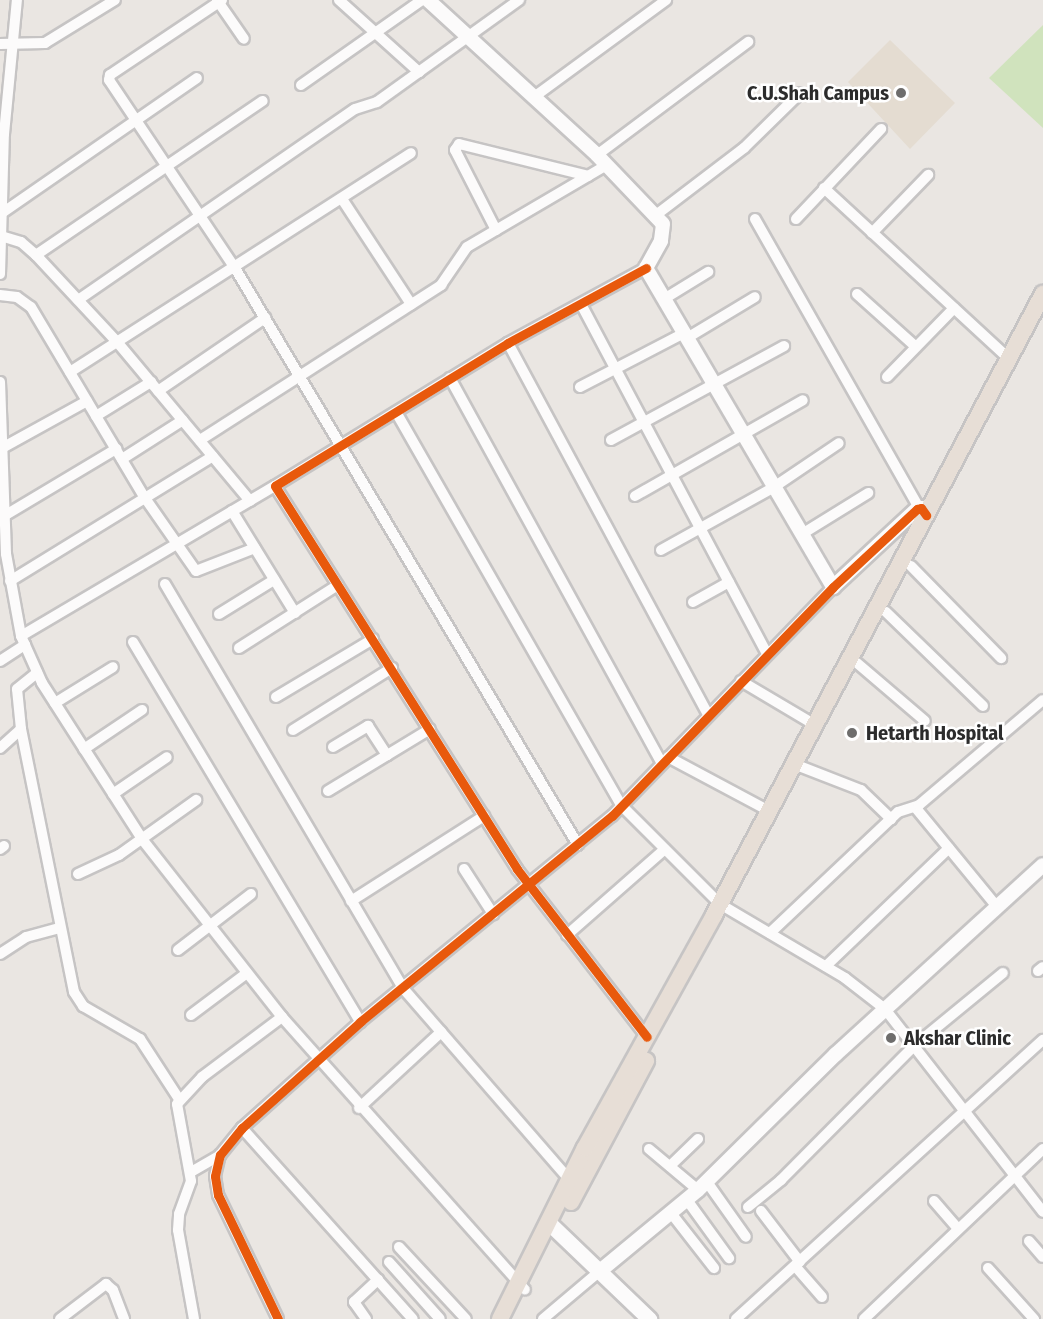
<!DOCTYPE html>
<style>
body{margin:0}
#map{position:relative;width:1043px;height:1319px;overflow:hidden;background:#eae6e2;font-family:"Fira Sans Condensed",sans-serif}
div>[style]{position:absolute}
[style*='--x']{left:calc(var(--x)*1px);top:calc(var(--y)*1px);width:calc(var(--w)*1px);rotate:calc(var(--a)*1deg)}
.education>*{inset:0;background:#e4dcd1}
.green>*{inset:0;background:#d0e3bd}
.roads{filter:drop-shadow(2px 0 #c6c4c4) drop-shadow(-2px 0 #c6c4c4) drop-shadow(0 2px #c6c4c4) drop-shadow(0 -2px #c6c4c4)}
.minor>*{height:10px;margin:-5px;padding:0 5px;transform-origin:5px;border-radius:5px;background:#fcfbfb}
.tertiary>*{height:14px;margin:-7px;padding:0 7px;transform-origin:7px;border-radius:7px;background:#fcfbfb}
.secondary>*{height:15px;margin:-7.5px;padding:0 7.5px;transform-origin:7.5px;border-radius:7.5px;background:#fcfbfb}
.trunk>*{height:16px;margin:-8px;padding:0 8px;transform-origin:8px;border-radius:8px;background:#e7ded6}
.cycleway>*{height:9px;margin:-4.5px;padding:0 4.5px;transform-origin:4.5px;border-radius:4.5px;background:#e8590c}
.dots>*{width:16px;height:16px;translate:-50% -50%;box-sizing:border-box;border:3px solid #fff;border-radius:50%}
span{translate:-50% -50%;white-space:nowrap;text-align:center;line-height:1.15;-webkit-text-stroke:5px #fff;paint-order:stroke}
.poi-label{font-size:20px;color:#2c2c2c;font-weight:700}
.right{translate:-100% -50%;text-align:right}
.left{translate:0 -50%;text-align:left}
</style>
<div id="map">
<div class="education">
<i style="clip-path:polygon(890px 40px,955px 103px,910px 149px,848px 82px)"></i>
</div>
<div class="green">
<i style="clip-path:polygon(1043px 25px,1043px 128px,989px 78px)"></i>
</div>
<div class="roads">
<div class="minor">
<i style="--x:217;--y:0;--w:47;--a:55.3"></i>
<i style="--x:222;--y:0;--w:135;--a:146.2"></i>
<i style="--x:110;--y:75;--w:5;--a:101"></i>
<i style="--x:109;--y:80;--w:226;--a:56.2"></i>
<i style="--x:235;--y:268;--w:671;--a:59.27"></i>
<i style="--x:339;--y:0;--w:108;--a:42"></i>
<i style="--x:0;--y:44;--w:45;--a:-1.3"></i>
<i style="--x:45;--y:43;--w:82;--a:-31.6"></i>
<i style="--x:301;--y:85;--w:148;--a:-35.1"></i>
<i style="--x:534;--y:97;--w:164;--a:-36.3"></i>
<i style="--x:597;--y:155;--w:189;--a:-36.8"></i>
<i style="--x:824;--y:188;--w:251;--a:42.7"></i>
<i style="--x:342;--y:199;--w:126;--a:56.7"></i>
<i style="--x:2;--y:213;--w:237;--a:-34.7"></i>
<i style="--x:656;--y:215;--w:111;--a:-37.3"></i>
<i style="--x:744;--y:148;--w:78;--a:-44.5"></i>
<i style="--x:755;--y:219;--w:332;--a:60.4"></i>
<i style="--x:796;--y:219;--w:124;--a:-46.6"></i>
<i style="--x:496;--y:230;--w:90;--a:-117.1"></i>
<i style="--x:455;--y:150;--w:7;--a:-56"></i>
<i style="--x:459;--y:144;--w:133;--a:13.9"></i>
<i style="--x:872;--y:233;--w:81;--a:-46"></i>
<i style="--x:1;--y:236;--w:21;--a:17"></i>
<i style="--x:21;--y:242;--w:20;--a:41"></i>
<i style="--x:36;--y:255;--w:120;--a:47"></i>
<i style="--x:118;--y:343;--w:206;--a:50.1"></i>
<i style="--x:36;--y:255;--w:274;--a:-34.2"></i>
<i style="--x:646;--y:268;--w:157;--a:151.5"></i>
<i style="--x:508;--y:343;--w:273;--a:148.5"></i>
<i style="--x:275;--y:486;--w:453;--a:57.7"></i>
<i style="--x:517;--y:869;--w:212;--a:52.3"></i>
<i style="--x:0;--y:274;--w:140;--a:-88.4"></i>
<i style="--x:4;--y:134;--w:135;--a:-84.5"></i>
<i style="--x:857;--y:294;--w:79;--a:41.9"></i>
<i style="--x:0;--y:295;--w:17;--a:7"></i>
<i style="--x:17;--y:297;--w:17;--a:36"></i>
<i style="--x:31;--y:307;--w:222;--a:59.2"></i>
<i style="--x:145;--y:498;--w:89;--a:55.1"></i>
<i style="--x:196;--y:571;--w:63;--a:-21.3"></i>
<i style="--x:664;--y:299;--w:52;--a:-31.5"></i>
<i style="--x:78;--y:300;--w:336;--a:-34.6"></i>
<i style="--x:355;--y:109;--w:23;--a:-18"></i>
<i style="--x:377;--y:102;--w:175;--a:-35.7"></i>
<i style="--x:581;--y:304;--w:396;--a:62"></i>
<i style="--x:687;--y:338;--w:79;--a:-31.1"></i>
<i style="--x:508;--y:343;--w:422;--a:61.7"></i>
<i style="--x:70;--y:372;--w:405;--a:-32.7"></i>
<i style="--x:887;--y:377;--w:96;--a:-45.8"></i>
<i style="--x:450;--y:378;--w:440;--a:61.2"></i>
<i style="--x:0;--y:382;--w:172;--a:88"></i>
<i style="--x:6;--y:554;--w:83;--a:79.6"></i>
<i style="--x:21;--y:636;--w:51;--a:65.9"></i>
<i style="--x:42;--y:683;--w:185;--a:57.3"></i>
<i style="--x:142;--y:839;--w:226;--a:51.8"></i>
<i style="--x:282;--y:1017;--w:365;--a:48.3"></i>
<i style="--x:580;--y:387;--w:117;--a:-27.4"></i>
<i style="--x:158;--y:391;--w:130;--a:-34.3"></i>
<i style="--x:396;--y:412;--w:454;--a:60.2"></i>
<i style="--x:622;--y:806;--w:139;--a:45"></i>
<i style="--x:720;--y:904;--w:145;--a:30.6"></i>
<i style="--x:845;--y:978;--w:51;--a:37.8"></i>
<i style="--x:885;--y:1009;--w:257;--a:52.1"></i>
<i style="--x:96;--y:416;--w:65;--a:-31.7"></i>
<i style="--x:200;--y:440;--w:287;--a:-32.7"></i>
<i style="--x:441;--y:285;--w:46;--a:-55.6"></i>
<i style="--x:467;--y:247;--w:162;--a:-30.4"></i>
<i style="--x:611;--y:440;--w:197;--a:-28.5"></i>
<i style="--x:2;--y:448;--w:97;--a:-28.9"></i>
<i style="--x:122;--y:459;--w:72;--a:-32.6"></i>
<i style="--x:635;--y:496;--w:193;--a:-29.7"></i>
<i style="--x:232;--y:511;--w:120;--a:58.3"></i>
<i style="--x:4;--y:516;--w:131;--a:-30.9"></i>
<i style="--x:802;--y:534;--w:78;--a:-31.8"></i>
<i style="--x:661;--y:550;--w:129;--a:-29.1"></i>
<i style="--x:774;--y:487;--w:78;--a:-34.1"></i>
<i style="--x:911;--y:566;--w:129;--a:45.6"></i>
<i style="--x:10;--y:581;--w:238;--a:-31.6"></i>
<i style="--x:165;--y:584;--w:468;--a:59.5"></i>
<i style="--x:402;--y:987;--w:256;--a:49"></i>
<i style="--x:693;--y:602;--w:41;--a:-29.1"></i>
<i style="--x:886;--y:612;--w:135;--a:44.1"></i>
<i style="--x:219;--y:614;--w:65;--a:-31.7"></i>
<i style="--x:21;--y:636;--w:295;--a:-30.6"></i>
<i style="--x:133;--y:642;--w:443;--a:59.1"></i>
<i style="--x:239;--y:648;--w:117;--a:-32.5"></i>
<i style="--x:0;--y:661;--w:30;--a:-33"></i>
<i style="--x:857;--y:663;--w:89;--a:40.5"></i>
<i style="--x:741;--y:681;--w:86;--a:30.7"></i>
<i style="--x:276;--y:697;--w:113;--a:-30.9"></i>
<i style="--x:55;--y:703;--w:68;--a:-31.8"></i>
<i style="--x:21;--y:729;--w:268;--a:78.6"></i>
<i style="--x:74;--y:992;--w:17;--a:57"></i>
<i style="--x:83;--y:1006;--w:66;--a:30.1"></i>
<i style="--x:140;--y:1039;--w:72;--a:57"></i>
<i style="--x:293;--y:730;--w:117;--a:-32.1"></i>
<i style="--x:333;--y:747;--w:41;--a:-31"></i>
<i style="--x:368;--y:726;--w:35;--a:57"></i>
<i style="--x:0;--y:748;--w:28;--a:-42"></i>
<i style="--x:21;--y:729;--w:40;--a:-95.7"></i>
<i style="--x:17;--y:689;--w:26;--a:-39"></i>
<i style="--x:84;--y:749;--w:70;--a:-33.9"></i>
<i style="--x:668;--y:757;--w:115;--a:28.1"></i>
<i style="--x:794;--y:764;--w:72;--a:21.2"></i>
<i style="--x:861;--y:790;--w:42;--a:44"></i>
<i style="--x:328;--y:791;--w:119;--a:-31.3"></i>
<i style="--x:113;--y:794;--w:65;--a:-34.4"></i>
<i style="--x:915;--y:807;--w:129;--a:50.6"></i>
<i style="--x:0;--y:849;--w:5;--a:-37"></i>
<i style="--x:464;--y:869;--w:54;--a:57.2"></i>
<i style="--x:78;--y:874;--w:45;--a:-24.9"></i>
<i style="--x:119;--y:855;--w:95;--a:-35.5"></i>
<i style="--x:351;--y:901;--w:158;--a:-32.6"></i>
<i style="--x:770;--y:933;--w:176;--a:-43.4"></i>
<i style="--x:898;--y:812;--w:22;--a:-18"></i>
<i style="--x:919;--y:805;--w:162;--a:-40.3"></i>
<i style="--x:567;--y:935;--w:130;--a:-41.3"></i>
<i style="--x:178;--y:950;--w:92;--a:-37.5"></i>
<i style="--x:0;--y:954;--w:31;--a:-33"></i>
<i style="--x:26;--y:937;--w:34;--a:-15"></i>
<i style="--x:826;--y:966;--w:170;--a:-43.8"></i>
<i style="--x:1038;--y:971;--w:6;--a:-39"></i>
<i style="--x:191;--y:1015;--w:70;--a:-36.9"></i>
<i style="--x:359;--y:1108;--w:112;--a:-42.8"></i>
<i style="--x:242;--y:1128;--w:256;--a:48.2"></i>
<i style="--x:649;--y:1149;--w:64;--a:39.9"></i>
<i style="--x:670;--y:1166;--w:39;--a:-44"></i>
<i style="--x:191;--y:1172;--w:34;--a:-30"></i>
<i style="--x:707;--y:1182;--w:67;--a:54.7"></i>
<i style="--x:687;--y:1200;--w:72;--a:54.1"></i>
<i style="--x:934;--y:1201;--w:37;--a:49"></i>
<i style="--x:748;--y:1207;--w:43;--a:-39.3"></i>
<i style="--x:781;--y:1180;--w:189;--a:-45.2"></i>
<i style="--x:914;--y:1046;--w:115;--a:-39.4"></i>
<i style="--x:761;--y:1211;--w:64;--a:52.6"></i>
<i style="--x:671;--y:1213;--w:70;--a:52"></i>
<i style="--x:1029;--y:1241;--w:21;--a:49"></i>
<i style="--x:399;--y:1247;--w:98;--a:47.1"></i>
<i style="--x:389;--y:1262;--w:76;--a:48.2"></i>
<i style="--x:795;--y:1266;--w:41;--a:48.9"></i>
<i style="--x:988;--y:1268;--w:69;--a:48"></i>
<i style="--x:60;--y:1319;--w:58;--a:-37.3"></i>
<i style="--x:106;--y:1284;--w:9;--a:41"></i>
<i style="--x:113;--y:1290;--w:31;--a:69"></i>
<i style="--x:194;--y:1319;--w:90;--a:-100.2"></i>
<i style="--x:178;--y:1230;--w:16;--a:-86"></i>
<i style="--x:179;--y:1214;--w:35;--a:-70"></i>
<i style="--x:191;--y:1181;--w:78;--a:-100.3"></i>
<i style="--x:177;--y:1104;--w:37;--a:-47"></i>
<i style="--x:202;--y:1077;--w:100;--a:-36.9"></i>
<i style="--x:278;--y:1319;--w:138;--a:-115.8"></i>
<i style="--x:218;--y:1195;--w:19;--a:-99"></i>
<i style="--x:215;--y:1176;--w:22;--a:-77"></i>
<i style="--x:220;--y:1155;--w:35;--a:-51"></i>
<i style="--x:242;--y:1128;--w:159;--a:-41.9"></i>
<i style="--x:360;--y:1022;--w:325;--a:-39.3"></i>
<i style="--x:612;--y:816;--w:318;--a:-46"></i>
<i style="--x:366;--y:1319;--w:21;--a:-125"></i>
<i style="--x:354;--y:1302;--w:33;--a:-43"></i>
<i style="--x:543;--y:1319;--w:75;--a:-40.1"></i>
<i style="--x:736;--y:1319;--w:415;--a:-42.3"></i>
<i style="--x:864;--y:1319;--w:247;--a:-43.5"></i>
</div>
<div class="tertiary">
<i style="--x:428;--y:0;--w:229;--a:42.5"></i>
<i style="--x:597;--y:155;--w:95;--a:46.3"></i>
<i style="--x:663;--y:224;--w:17;--a:97"></i>
<i style="--x:661;--y:241;--w:31;--a:119"></i>
<i style="--x:646;--y:268;--w:370;--a:59.6"></i>
<i style="--x:833;--y:587;--w:115;--a:-42.9"></i>
<i style="--x:917;--y:509;--w:4;--a:-14"></i>
<i style="--x:921;--y:508;--w:9;--a:54"></i>
<i style="--x:600;--y:1271;--w:127;--a:-39.6"></i>
<i style="--x:698;--y:1190;--w:194;--a:-44.6"></i>
<i style="--x:836;--y:1054;--w:280;--a:-42.4"></i>
</div>
<div class="secondary">
<i style="--x:549;--y:1223;--w:139;--a:43.8"></i>
</div>
<div class="trunk">
<i style="--x:571;--y:1202;--w:160;--a:-62"></i>
<i style="--x:500;--y:1319;--w:191;--a:-63.6"></i>
<i style="--x:585;--y:1148;--w:266;--a:-61"></i>
<i style="--x:714;--y:915;--w:703;--a:-62.09"></i>
</div>
</div>
<div class="cycleway">
<i style="--x:646;--y:268;--w:157;--a:151.5"></i>
<i style="--x:508;--y:343;--w:273;--a:148.5"></i>
<i style="--x:275;--y:486;--w:453;--a:57.7"></i>
<i style="--x:517;--y:869;--w:212;--a:52.3"></i>
<i style="--x:278;--y:1319;--w:138;--a:-115.8"></i>
<i style="--x:218;--y:1195;--w:19;--a:-99"></i>
<i style="--x:215;--y:1176;--w:22;--a:-77"></i>
<i style="--x:220;--y:1155;--w:35;--a:-51"></i>
<i style="--x:242;--y:1128;--w:159;--a:-41.9"></i>
<i style="--x:360;--y:1022;--w:325;--a:-39.3"></i>
<i style="--x:612;--y:816;--w:318;--a:-46"></i>
<i style="--x:833;--y:587;--w:115;--a:-42.9"></i>
<i style="--x:917;--y:509;--w:4;--a:-14"></i>
<i style="--x:921;--y:508;--w:9;--a:54"></i>
</div>
<div class="dots">
<i style="left:901px;top:93px;background:#6e6d6c"></i>
<i style="left:852px;top:733px;background:#6e6d6c"></i>
<i style="left:891px;top:1038px;background:#6e6d6c"></i>
</div>
<div class="poi-label">
<span class="right" style="left:889px;top:93px">C.U.Shah Campus</span>
<span class="left" style="left:866px;top:733px">Hetarth Hospital</span>
<span class="left" style="left:904px;top:1038px">Akshar Clinic</span>
</div>
</div>
